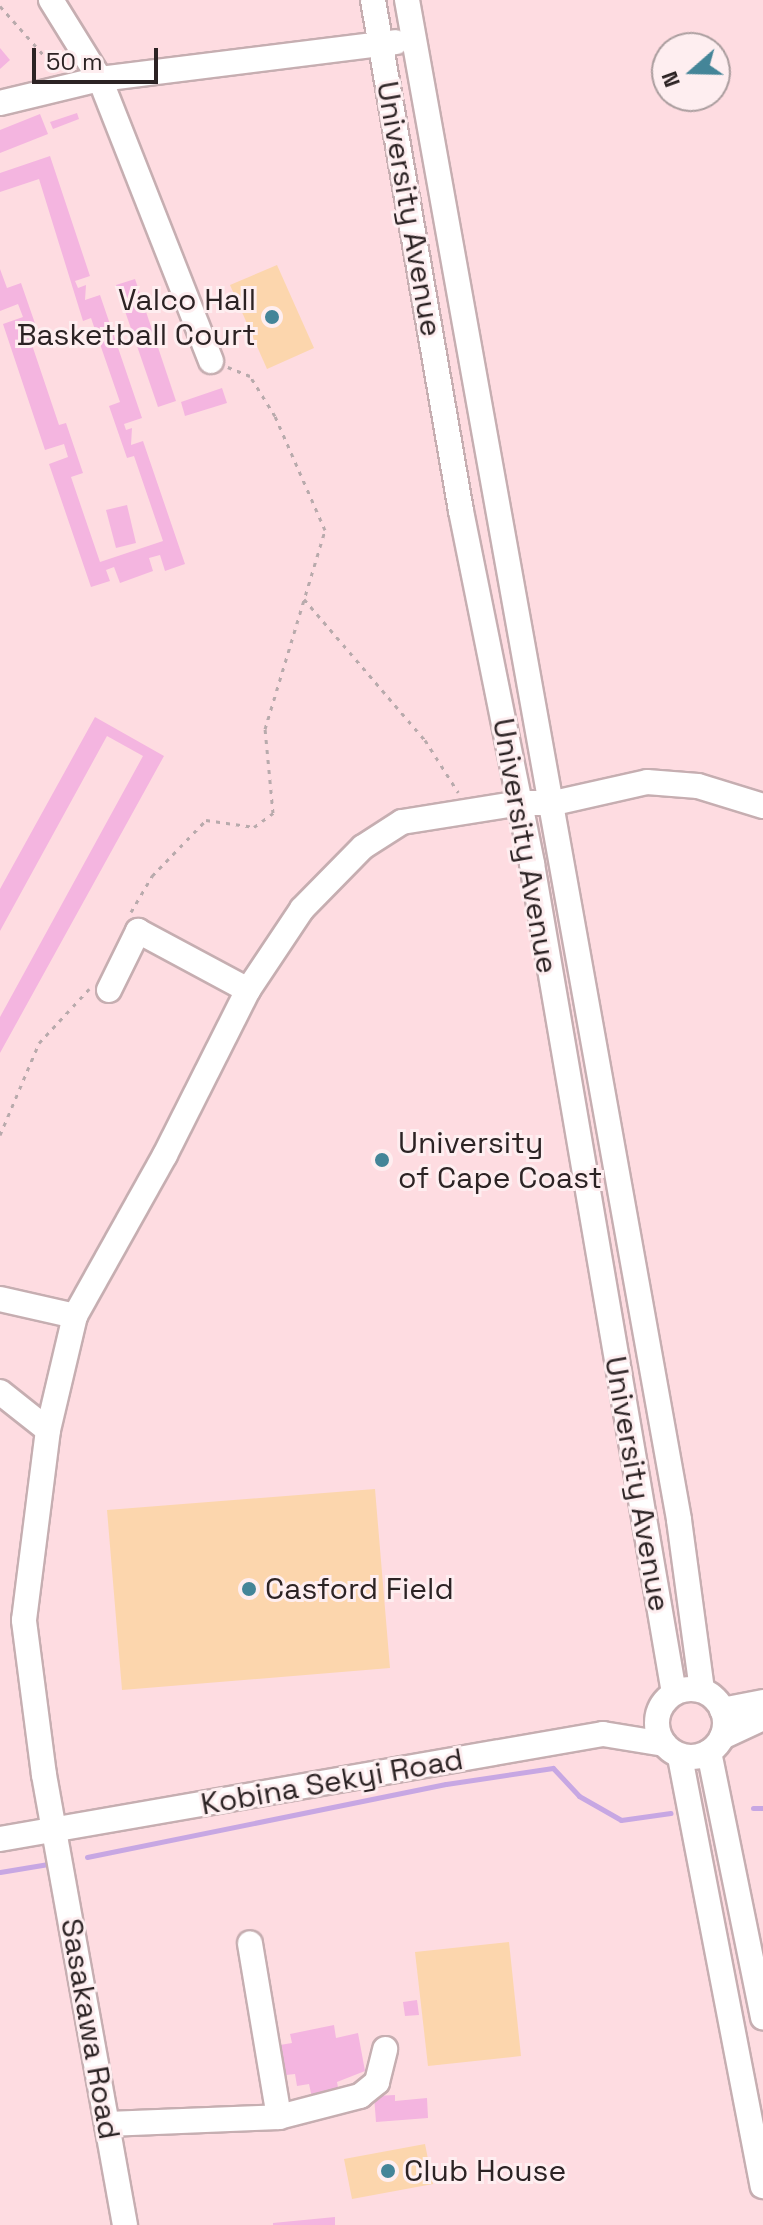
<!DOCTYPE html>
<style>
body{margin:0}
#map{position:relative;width:763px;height:2225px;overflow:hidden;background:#feeef0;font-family:"Space Grotesk",sans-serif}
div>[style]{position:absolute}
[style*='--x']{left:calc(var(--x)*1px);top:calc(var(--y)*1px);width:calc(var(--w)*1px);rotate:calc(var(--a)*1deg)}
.built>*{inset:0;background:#fedce1}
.green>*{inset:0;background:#fcd6ad}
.stream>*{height:5px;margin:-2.5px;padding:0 2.5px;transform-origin:2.5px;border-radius:2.5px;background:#c7a7e3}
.building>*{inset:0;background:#f4b5e0}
.path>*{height:3px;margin-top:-1.5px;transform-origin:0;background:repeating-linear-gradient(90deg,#b8aaac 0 4px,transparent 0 10px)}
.roads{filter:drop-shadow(2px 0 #c6aeb1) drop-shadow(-2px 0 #c6aeb1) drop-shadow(0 2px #c6aeb1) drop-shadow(0 -2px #c6aeb1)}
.minor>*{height:24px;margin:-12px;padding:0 12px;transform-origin:12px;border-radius:12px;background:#fff}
.minor>.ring{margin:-12px;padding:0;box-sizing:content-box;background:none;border:24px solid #fff;border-radius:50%}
.dots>*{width:22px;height:22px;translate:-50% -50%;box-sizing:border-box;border:4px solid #feeef0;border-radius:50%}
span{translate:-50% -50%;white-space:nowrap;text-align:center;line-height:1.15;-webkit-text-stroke:6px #feeef0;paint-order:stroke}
.street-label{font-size:30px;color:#2c2324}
.poi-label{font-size:30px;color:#2c2324}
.right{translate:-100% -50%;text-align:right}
.left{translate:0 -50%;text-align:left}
.north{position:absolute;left:651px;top:32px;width:80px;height:80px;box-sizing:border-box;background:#feeef0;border:2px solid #aa9d9e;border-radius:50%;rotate:250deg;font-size:22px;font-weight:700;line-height:32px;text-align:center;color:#2c2324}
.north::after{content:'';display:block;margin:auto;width:28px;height:36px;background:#448598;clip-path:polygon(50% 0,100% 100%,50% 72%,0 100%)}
.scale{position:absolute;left:32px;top:48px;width:126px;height:36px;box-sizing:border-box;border:4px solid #2c2324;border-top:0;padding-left:10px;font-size:24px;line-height:28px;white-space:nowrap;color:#2c2324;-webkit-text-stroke:6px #feeef0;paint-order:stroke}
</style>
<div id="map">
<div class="built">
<i style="clip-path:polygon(evenodd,0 0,763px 0,763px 2225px,0 2225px,0 0,667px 48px,715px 48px,715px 96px,667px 96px,667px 48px)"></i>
</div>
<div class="green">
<i style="clip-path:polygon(277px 265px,314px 348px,267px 369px,230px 285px)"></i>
<i style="clip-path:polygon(375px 1489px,390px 1668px,122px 1690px,107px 1510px)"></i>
<i style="clip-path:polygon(509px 1942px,521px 2056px,428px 2066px,415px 1952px)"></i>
<i style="clip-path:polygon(425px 2144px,433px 2184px,352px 2199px,344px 2159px)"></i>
</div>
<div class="stream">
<i style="--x:753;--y:1808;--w:10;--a:0"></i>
<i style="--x:87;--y:1857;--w:366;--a:-11.5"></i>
<i style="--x:446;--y:1784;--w:108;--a:-8.5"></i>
<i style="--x:553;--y:1768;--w:38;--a:47"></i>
<i style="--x:579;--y:1796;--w:48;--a:29.7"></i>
<i style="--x:621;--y:1820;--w:50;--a:-8"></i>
<i style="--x:0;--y:1872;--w:55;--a:-9.5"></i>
</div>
<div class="building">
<i style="clip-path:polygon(0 48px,10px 60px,0 69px)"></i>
<i style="clip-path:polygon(77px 113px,79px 119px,53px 129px,50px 122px)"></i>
<i style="clip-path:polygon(40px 114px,48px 134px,0 153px,0 130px)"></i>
<i style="clip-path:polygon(50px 156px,90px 276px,75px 281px,78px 288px,86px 285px,85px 300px,100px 295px,142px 418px,124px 424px,126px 430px,132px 428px,131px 445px,143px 441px,185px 564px,165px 571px,160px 555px,149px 558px,153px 571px,120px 583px,114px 567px,106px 570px,110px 581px,91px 587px,49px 464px,68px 457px,64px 444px,45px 450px,3px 324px,23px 317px,18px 304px,0 311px,0 269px,7px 288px,21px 283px,39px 335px,30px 339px,59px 425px,66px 423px,83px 473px,71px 477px,100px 562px,163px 541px,134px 456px,127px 458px,109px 406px,120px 402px,91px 318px,83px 321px,39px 179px,0 192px,0 173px)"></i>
<i style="clip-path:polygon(135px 279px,176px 401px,158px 407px,116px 285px)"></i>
<i style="clip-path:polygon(222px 388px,227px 403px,185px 416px,181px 402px)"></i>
<i style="clip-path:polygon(127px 505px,136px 543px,116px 548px,106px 510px)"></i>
<i style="clip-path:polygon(95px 717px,164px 756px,0 1053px,0 1017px,143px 756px,107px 736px,0 931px,0 889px)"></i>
<i style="clip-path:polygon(417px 2000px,419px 2015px,405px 2016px,403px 2002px)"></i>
<i style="clip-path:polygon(334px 2025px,336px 2038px,358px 2033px,365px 2071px,337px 2082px,339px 2093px,312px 2098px,309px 2084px,297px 2086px,295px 2074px,286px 2075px,280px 2045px,292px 2043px,290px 2034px)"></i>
<i style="clip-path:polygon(395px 2095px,395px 2101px,427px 2098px,428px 2118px,376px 2122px,374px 2096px)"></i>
<i style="clip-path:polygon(335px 2217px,335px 2225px,273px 2225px,273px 2223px)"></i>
</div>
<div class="path">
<i style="--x:0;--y:6;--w:84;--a:48.4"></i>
<i style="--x:304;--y:599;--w:186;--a:49.4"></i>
<i style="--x:425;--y:740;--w:62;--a:57.6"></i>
<i style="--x:131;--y:912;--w:42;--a:-59.7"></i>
<i style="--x:152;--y:876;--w:78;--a:-46"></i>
<i style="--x:206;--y:820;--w:49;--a:8.3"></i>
<i style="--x:254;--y:827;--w:24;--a:-36"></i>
<i style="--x:273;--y:813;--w:84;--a:-95.4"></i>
<i style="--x:265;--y:729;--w:208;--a:-73.2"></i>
<i style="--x:325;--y:530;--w:124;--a:-113.7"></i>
<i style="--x:275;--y:416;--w:47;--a:-122"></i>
<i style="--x:250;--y:376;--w:24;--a:-158"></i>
<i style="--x:0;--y:1135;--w:100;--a:-67"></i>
<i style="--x:39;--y:1043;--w:74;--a:-47.2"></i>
</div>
<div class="roads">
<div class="minor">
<i style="--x:373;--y:0;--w:519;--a:80.23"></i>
<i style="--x:461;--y:511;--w:360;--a:78.6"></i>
<i style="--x:532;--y:864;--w:841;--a:80.28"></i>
<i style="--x:407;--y:0;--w:1544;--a:79.85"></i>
<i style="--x:679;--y:1520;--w:172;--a:82.3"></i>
<i style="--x:0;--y:103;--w:103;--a:-13.5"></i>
<i style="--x:100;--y:79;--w:93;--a:-121.8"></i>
<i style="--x:211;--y:361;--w:303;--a:-111.5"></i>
<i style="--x:100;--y:79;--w:298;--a:-7.1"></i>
<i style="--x:109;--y:990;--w:66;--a:-63.8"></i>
<i style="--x:138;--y:931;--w:125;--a:28.2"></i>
<i style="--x:0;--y:1299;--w:77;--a:12.8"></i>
<i style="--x:0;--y:1392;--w:61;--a:38.4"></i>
<i class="ring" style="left:657px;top:1689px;width:44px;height:44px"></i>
<i style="--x:722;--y:1710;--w:42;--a:-11"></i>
<i style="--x:722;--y:1737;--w:45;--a:-24.9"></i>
<i style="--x:709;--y:1752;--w:271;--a:78.5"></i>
<i style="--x:680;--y:1757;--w:437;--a:79.1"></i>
<i style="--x:0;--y:1839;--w:612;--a:-9.88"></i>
<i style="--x:603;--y:1734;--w:62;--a:9.3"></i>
<i style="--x:279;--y:2117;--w:84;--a:-14.5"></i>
<i style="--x:360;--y:2096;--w:22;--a:-39"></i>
<i style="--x:377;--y:2082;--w:34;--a:-76"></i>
<i style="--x:107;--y:2124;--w:172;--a:-2.3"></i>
<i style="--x:279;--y:2117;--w:176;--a:-99.5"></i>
<i style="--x:125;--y:2225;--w:457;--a:-100.2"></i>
<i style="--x:44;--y:1775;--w:156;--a:-97.4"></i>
<i style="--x:24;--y:1620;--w:192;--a:-82.8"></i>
<i style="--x:48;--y:1430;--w:117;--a:-76.7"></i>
<i style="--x:75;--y:1316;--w:184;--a:-60.8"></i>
<i style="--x:165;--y:1155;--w:185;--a:-63.3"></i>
<i style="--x:248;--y:990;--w:97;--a:-56.3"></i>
<i style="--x:302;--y:909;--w:87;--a:-45.5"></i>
<i style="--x:363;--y:847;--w:46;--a:-32.7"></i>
<i style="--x:402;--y:822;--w:121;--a:-9.1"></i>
<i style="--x:521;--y:803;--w:33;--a:0"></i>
<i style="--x:554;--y:803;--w:95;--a:-12.7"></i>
<i style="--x:647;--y:782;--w:51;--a:4.5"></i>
<i style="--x:698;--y:786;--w:68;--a:17.1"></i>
</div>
</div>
<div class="dots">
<i style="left:272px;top:317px;background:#448598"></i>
<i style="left:382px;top:1160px;background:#448598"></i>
<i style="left:249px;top:1589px;background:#448598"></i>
<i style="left:388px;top:2171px;background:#448598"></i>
</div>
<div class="street-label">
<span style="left:409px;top:209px;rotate:80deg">University Avenue</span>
<span style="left:525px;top:846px;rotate:80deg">University Avenue</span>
<span style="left:637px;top:1484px;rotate:80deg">University Avenue</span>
<span style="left:332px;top:1782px;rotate:-10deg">Kobina Sekyi Road</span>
<span style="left:90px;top:2029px;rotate:80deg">Sasakawa Road</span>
</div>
<div class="poi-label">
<span class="right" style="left:256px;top:317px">Valco Hall<br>Basketball Court</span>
<span class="left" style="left:398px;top:1160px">University<br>of Cape Coast</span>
<span class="left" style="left:265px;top:1589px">Casford Field</span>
<span class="left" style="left:404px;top:2171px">Club House</span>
</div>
<div class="north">N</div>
<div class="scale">50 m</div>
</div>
